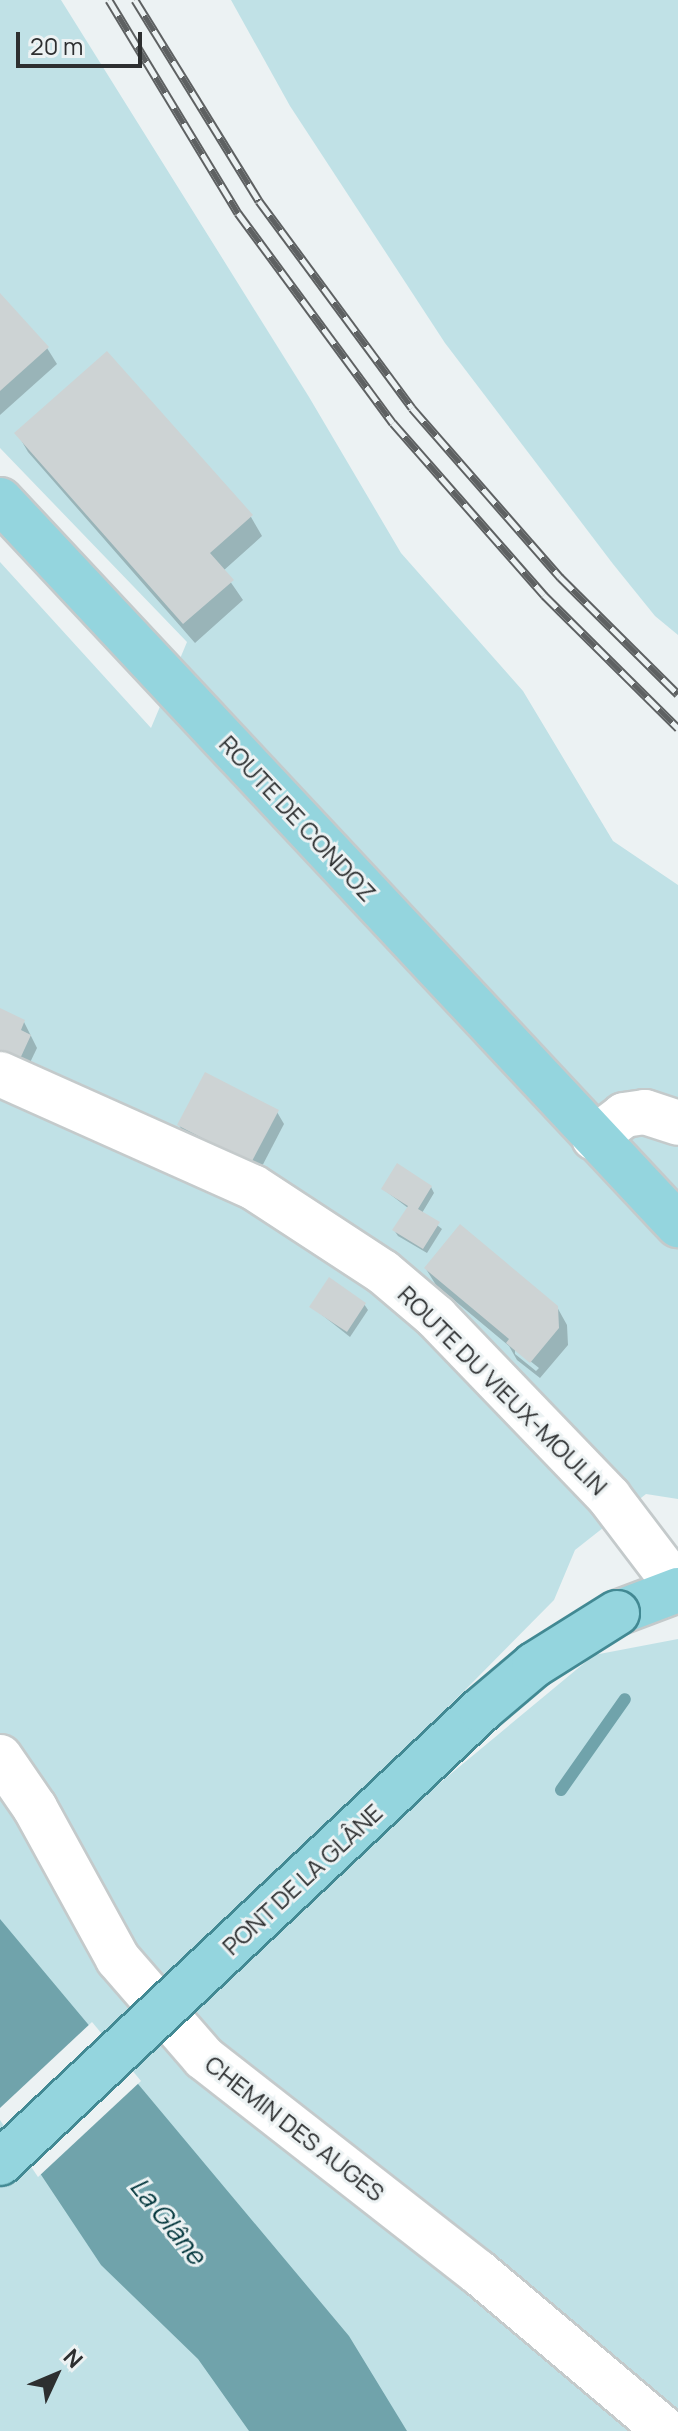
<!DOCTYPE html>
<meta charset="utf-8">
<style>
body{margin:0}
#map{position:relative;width:678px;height:2431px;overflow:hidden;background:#ecf2f3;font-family:Manrope,sans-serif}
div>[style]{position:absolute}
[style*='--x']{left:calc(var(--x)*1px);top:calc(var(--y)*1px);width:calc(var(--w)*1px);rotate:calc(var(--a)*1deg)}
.green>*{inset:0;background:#c0e1e6}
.water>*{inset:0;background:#70a3ab}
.pier>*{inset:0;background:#ecf2f3}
.shadow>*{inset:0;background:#0003}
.stream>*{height:12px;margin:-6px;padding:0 6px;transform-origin:6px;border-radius:6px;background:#70a3ab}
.building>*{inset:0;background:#cdd3d4}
.roads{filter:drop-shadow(2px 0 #c4cacb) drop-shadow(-2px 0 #c4cacb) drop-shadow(0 2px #c4cacb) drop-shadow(0 -2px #c4cacb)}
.minor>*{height:44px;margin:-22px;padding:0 22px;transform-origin:22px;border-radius:22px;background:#fff}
.major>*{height:44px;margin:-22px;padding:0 22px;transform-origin:22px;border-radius:22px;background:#94d5de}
.rail>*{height:9px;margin-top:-4.5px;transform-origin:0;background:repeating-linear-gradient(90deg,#ecf2f3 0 18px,#5e6162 0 36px);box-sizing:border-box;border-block:2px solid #5e6162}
.bridges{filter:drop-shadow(2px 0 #428993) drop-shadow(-2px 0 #428993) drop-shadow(0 2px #428993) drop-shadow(0 -2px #428993)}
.major-bridge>*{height:44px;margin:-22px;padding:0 22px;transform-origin:22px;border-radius:22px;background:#94d5de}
span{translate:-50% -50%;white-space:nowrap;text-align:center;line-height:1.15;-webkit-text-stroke:6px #ecf2f3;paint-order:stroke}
.street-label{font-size:24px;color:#2d2f30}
.water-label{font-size:26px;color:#00343a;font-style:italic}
.north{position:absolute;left:16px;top:2335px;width:80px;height:80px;-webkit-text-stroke:6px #ecf2f3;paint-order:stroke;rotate:46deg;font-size:22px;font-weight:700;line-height:32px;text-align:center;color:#2d2f30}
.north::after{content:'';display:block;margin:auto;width:28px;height:36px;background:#2d2f30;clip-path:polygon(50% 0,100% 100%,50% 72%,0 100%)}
.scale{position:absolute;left:16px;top:32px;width:126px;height:36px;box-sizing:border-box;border:4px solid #2d2f30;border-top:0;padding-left:10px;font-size:24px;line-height:28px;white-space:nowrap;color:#2d2f30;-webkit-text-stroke:6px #ecf2f3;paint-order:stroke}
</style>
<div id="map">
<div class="green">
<i style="clip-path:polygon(0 0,61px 0,309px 397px,401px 553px,523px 691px,613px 841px,678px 885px,678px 1499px,646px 1494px,575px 1550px,554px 1600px,394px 1762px,111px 2030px,365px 1845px,594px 1655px,678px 1639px,678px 2431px,0 2431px,0 562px,151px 728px,187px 642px,0 448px)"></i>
<i style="clip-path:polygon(231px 0,678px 0,678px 635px,655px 616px,613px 564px,445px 343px,290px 106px)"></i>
</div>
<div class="water">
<i style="clip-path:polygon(0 1919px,349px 2336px,407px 2431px,249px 2431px,198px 2359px,101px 2265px,0 2113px)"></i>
</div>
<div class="pier">
<i style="clip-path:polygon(92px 2022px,141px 2081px,38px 2177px,0 2120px,0 2108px)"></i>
</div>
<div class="shadow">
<i style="clip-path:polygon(0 296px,47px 348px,57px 364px,0 415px)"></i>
<i style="clip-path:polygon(17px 433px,251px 517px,262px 536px,223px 571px,243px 600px,195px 643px,28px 452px)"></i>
<i style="clip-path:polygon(0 1011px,24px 1022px,37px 1048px,26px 1071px,0 1059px)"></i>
<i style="clip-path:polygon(277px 1112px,284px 1124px,258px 1174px,186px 1137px,179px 1125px)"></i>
<i style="clip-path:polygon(431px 1187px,434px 1193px,422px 1213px,442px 1229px,427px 1253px,398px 1236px,394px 1230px,408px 1208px,383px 1189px)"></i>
<i style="clip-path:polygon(evenodd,426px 1269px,557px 1307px,567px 1325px,568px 1345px,540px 1378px,517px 1360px,509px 1346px,436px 1285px,426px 1269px,515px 1349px,539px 1368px,536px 1371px,515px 1354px,515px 1349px)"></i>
<i style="clip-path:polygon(364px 1304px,368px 1310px,350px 1337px,312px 1307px)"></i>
</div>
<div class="stream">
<i style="--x:561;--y:1790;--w:111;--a:-54.9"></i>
</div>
<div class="building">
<i style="clip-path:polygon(0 293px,49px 347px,0 391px)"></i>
<i style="clip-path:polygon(107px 351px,253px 515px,210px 553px,234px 580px,183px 624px,14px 433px)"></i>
<i style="clip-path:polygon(0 1008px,25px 1020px,21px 1030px,31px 1035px,19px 1061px,0 1052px)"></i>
<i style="clip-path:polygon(205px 1072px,279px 1110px,251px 1163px,177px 1125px)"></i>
<i style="clip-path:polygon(397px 1163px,432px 1186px,418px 1209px,440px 1222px,423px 1249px,392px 1230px,408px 1206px,381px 1189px)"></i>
<i style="clip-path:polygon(460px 1224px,558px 1306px,559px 1328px,530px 1363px,506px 1343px,509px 1339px,424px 1268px)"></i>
<i style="clip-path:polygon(329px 1277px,366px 1303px,347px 1332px,309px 1307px)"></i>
</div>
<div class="roads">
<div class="minor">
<i style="--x:0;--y:1074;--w:277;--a:24.1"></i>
<i style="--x:253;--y:1187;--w:155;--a:33.2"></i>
<i style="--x:383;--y:1272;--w:70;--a:40.3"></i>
<i style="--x:436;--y:1317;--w:250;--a:46.1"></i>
<i style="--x:609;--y:1497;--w:114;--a:52.8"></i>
<i style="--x:594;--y:1138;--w:38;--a:-37"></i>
<i style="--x:624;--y:1115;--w:21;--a:-8"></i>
<i style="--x:645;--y:1112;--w:35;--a:18"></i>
<i style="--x:0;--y:1757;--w:62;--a:55.5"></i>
<i style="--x:35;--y:1808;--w:172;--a:61.2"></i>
<i style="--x:118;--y:1959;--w:131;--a:49"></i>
<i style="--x:204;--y:2058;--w:348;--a:38"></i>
<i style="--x:478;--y:2272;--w:246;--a:40.2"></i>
</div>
<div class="major">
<i style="--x:0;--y:500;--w:993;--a:46.92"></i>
<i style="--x:617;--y:1613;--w:65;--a:-20.7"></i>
</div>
</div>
<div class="rail">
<i style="--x:109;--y:0;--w:249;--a:58.8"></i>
<i style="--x:238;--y:213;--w:261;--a:53.6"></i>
<i style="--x:393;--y:423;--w:229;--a:48.7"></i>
<i style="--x:544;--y:595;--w:189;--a:44.8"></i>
<i style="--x:135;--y:0;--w:236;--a:58.3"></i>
<i style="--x:259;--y:201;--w:257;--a:53.5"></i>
<i style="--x:412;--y:408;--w:225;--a:48.8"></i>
<i style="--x:560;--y:577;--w:166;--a:44.8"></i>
</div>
<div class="bridges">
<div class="major-bridge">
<i style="--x:0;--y:2163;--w:661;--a:-43.28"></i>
<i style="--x:481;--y:1710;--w:70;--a:-40.3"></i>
<i style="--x:534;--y:1665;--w:98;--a:-32.1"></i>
</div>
</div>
<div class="street-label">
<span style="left:298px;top:818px;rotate:47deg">ROUTE DE CONDOZ</span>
<span style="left:503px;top:1390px;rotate:45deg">ROUTE DU VIEUX-MOULIN</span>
<span style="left:302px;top:1879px;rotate:-43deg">PONT DE LA GLÂNE</span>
<span style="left:295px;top:2128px;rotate:38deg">CHEMIN DES AUGES</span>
</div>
<div class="water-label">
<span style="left:168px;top:2221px;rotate:51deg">La Glâne</span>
</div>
<div class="north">N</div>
<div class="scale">20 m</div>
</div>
